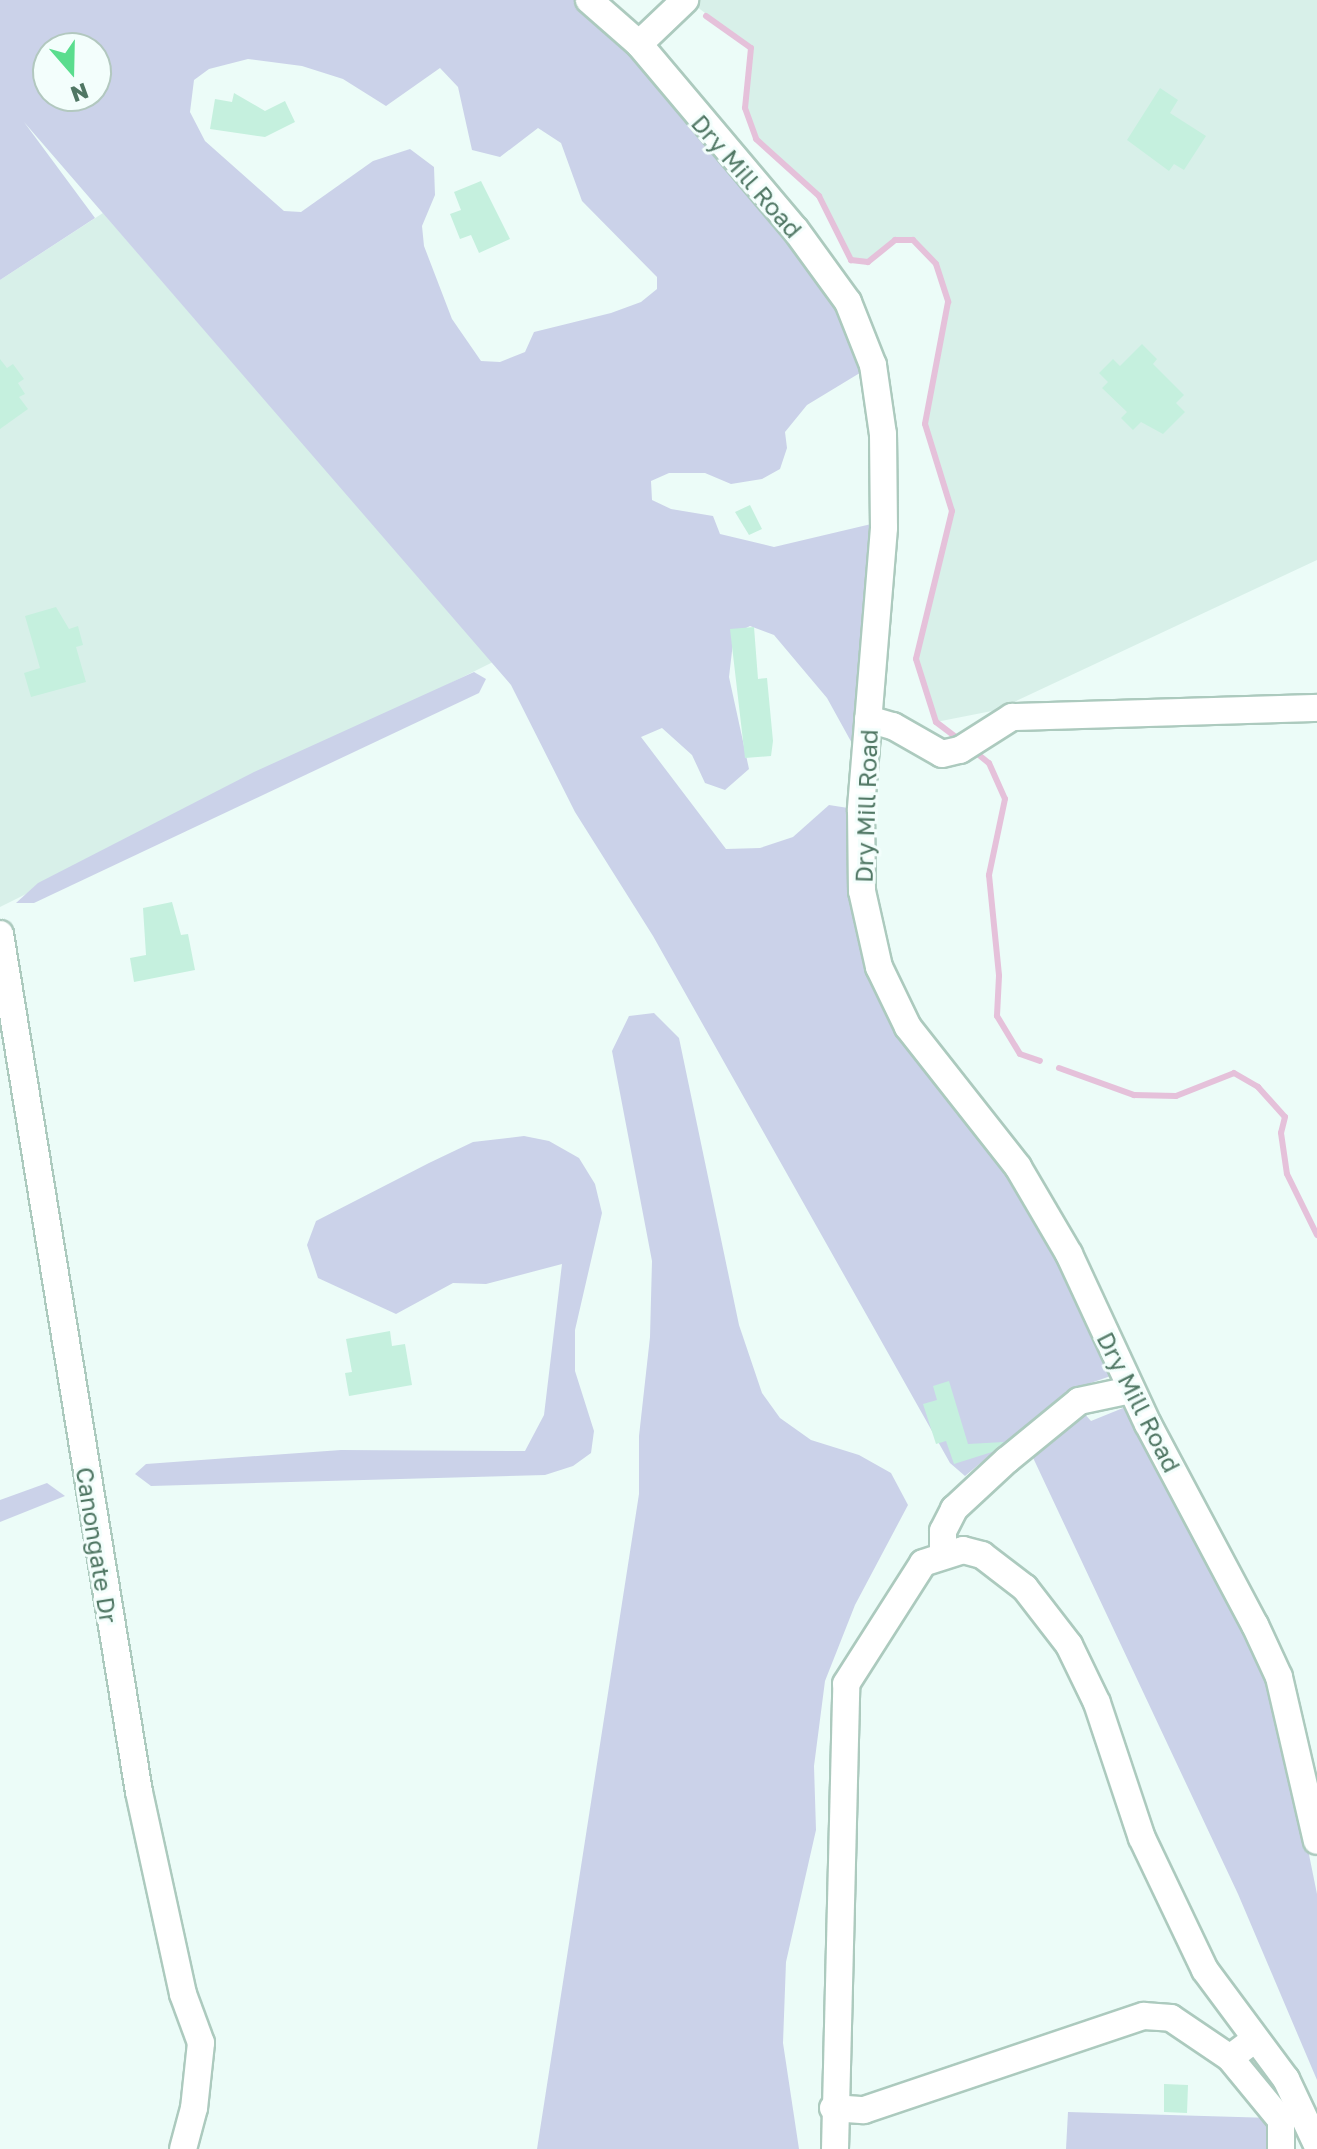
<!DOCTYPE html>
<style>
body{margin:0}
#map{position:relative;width:1317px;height:2149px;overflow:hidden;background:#ecfcf8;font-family:"Golos Text",sans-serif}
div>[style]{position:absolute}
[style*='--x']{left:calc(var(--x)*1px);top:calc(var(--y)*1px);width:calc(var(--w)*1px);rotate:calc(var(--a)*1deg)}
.residential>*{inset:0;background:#d8f0e9}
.green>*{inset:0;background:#cbd2e9}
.stream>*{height:6px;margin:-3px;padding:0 3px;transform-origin:3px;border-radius:3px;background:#e5c1da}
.building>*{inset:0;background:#c5f0de}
.roads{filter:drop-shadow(2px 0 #accabe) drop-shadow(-2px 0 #accabe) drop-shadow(0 2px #accabe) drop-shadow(0 -2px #accabe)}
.minor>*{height:26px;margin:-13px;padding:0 13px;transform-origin:13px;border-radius:13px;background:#fff}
span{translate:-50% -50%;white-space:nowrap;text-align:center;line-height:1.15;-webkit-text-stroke:6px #f3fefc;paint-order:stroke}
.street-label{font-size:24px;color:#507764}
.north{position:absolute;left:32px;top:32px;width:80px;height:80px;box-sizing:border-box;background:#f3fefc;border:2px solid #b2c8bf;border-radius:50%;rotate:160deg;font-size:22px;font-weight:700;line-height:32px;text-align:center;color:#507764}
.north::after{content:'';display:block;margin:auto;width:28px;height:36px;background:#5add8e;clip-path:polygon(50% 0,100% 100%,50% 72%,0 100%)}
</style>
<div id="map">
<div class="residential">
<i style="clip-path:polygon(688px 0,1317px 0,1317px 560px,997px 710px,936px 722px,916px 659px,952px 511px,925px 424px,948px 303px,937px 264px,913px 240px,895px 240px,868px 262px,851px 260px,819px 196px,756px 139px,745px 108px,751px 48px)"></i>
<i style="clip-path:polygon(103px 213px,493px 662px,0 907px,0 280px)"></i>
</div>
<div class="green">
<i style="clip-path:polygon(evenodd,0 0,589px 0,795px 229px,873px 365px,807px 405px,785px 432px,787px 448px,780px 469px,762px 479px,731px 484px,705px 473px,669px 473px,651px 481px,652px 500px,671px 509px,713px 516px,720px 534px,774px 547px,884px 521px,864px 765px,827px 698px,774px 635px,750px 626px,734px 634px,729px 677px,749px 769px,725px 790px,705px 783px,692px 755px,662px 728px,641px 737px,726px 849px,760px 848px,793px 837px,829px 805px,861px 810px,877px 961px,1019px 1167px,1122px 1372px,1065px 1392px,1091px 1421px,1128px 1406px,1248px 1629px,1283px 1726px,1317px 1894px,1317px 2080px,1238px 1894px,1020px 1430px,965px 1476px,950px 1463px,653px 936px,575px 812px,511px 685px,24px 122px,95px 218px,0 280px,0 0,48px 48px,96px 48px,96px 96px,48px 96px,48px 48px,0 0,248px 59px,302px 66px,343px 79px,386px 106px,440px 68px,458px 87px,472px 150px,500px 157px,538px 128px,561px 143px,582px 201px,657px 277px,657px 289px,641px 302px,611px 313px,534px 332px,525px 352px,500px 362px,481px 361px,452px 319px,424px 246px,422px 226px,435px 195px,434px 167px,410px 149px,373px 161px,301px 212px,284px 211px,205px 141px,190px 112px,194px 80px,209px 69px,248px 59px)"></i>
<i style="clip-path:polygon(474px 672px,486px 679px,479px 693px,34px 903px,16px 903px,38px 883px,254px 772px)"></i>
<i style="clip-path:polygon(654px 1013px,679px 1038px,739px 1325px,762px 1393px,780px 1418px,811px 1440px,859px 1455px,891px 1473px,908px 1505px,855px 1605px,825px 1681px,814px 1766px,816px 1830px,786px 1962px,783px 2043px,799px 2149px,537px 2149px,639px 1494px,639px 1436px,650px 1337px,652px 1261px,612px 1051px,629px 1016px)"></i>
<i style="clip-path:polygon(524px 1136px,549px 1141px,579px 1158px,595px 1184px,602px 1213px,575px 1330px,575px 1371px,594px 1431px,591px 1453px,573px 1466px,545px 1475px,151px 1486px,135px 1474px,146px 1464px,341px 1450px,525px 1451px,544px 1415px,562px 1264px,486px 1284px,453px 1283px,396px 1314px,318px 1278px,307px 1245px,316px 1221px,429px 1163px,473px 1142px)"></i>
<i style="clip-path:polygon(47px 1483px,65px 1496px,0 1522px,0 1500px)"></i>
<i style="clip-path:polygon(1068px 2112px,1272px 2118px,1270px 2149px,1066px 2149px)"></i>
</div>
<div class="stream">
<i style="--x:706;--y:16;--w:55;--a:35.4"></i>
<i style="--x:751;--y:48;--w:60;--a:95.7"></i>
<i style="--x:745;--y:108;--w:33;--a:70"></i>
<i style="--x:756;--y:139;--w:85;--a:42.1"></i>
<i style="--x:819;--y:196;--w:72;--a:63.4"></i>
<i style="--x:851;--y:260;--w:17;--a:7"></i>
<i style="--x:868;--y:262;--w:35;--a:-39"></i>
<i style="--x:895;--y:240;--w:18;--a:0"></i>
<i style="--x:913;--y:240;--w:33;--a:46"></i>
<i style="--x:936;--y:264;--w:40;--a:72"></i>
<i style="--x:948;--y:302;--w:124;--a:100.7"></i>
<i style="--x:925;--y:424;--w:91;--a:72.8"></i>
<i style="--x:952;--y:511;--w:152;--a:103.7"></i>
<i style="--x:916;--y:659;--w:66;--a:72.4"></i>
<i style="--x:936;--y:722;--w:25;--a:37"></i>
<i style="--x:974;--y:751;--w:19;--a:39"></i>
<i style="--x:989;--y:763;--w:39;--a:66"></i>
<i style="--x:1005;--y:799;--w:78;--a:101.9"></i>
<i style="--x:989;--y:875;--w:101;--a:84.3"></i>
<i style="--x:999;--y:976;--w:40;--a:92.9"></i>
<i style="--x:997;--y:1016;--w:44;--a:58.8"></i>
<i style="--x:1020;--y:1054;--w:21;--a:19"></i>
<i style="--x:1059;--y:1068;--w:80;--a:19.8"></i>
<i style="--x:1134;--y:1095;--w:42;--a:1.4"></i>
<i style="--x:1176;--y:1096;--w:62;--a:-21.6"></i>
<i style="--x:1234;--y:1073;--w:28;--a:30"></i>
<i style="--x:1258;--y:1087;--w:40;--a:48"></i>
<i style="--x:1285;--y:1117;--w:16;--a:104"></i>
<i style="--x:1281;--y:1133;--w:41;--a:81.7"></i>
<i style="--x:1287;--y:1174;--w:68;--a:63.8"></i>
</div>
<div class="building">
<i style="clip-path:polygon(1160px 88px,1178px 100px,1170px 113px,1206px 136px,1184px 170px,1174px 164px,1169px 171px,1127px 140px)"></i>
<i style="clip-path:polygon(234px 93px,265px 111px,285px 101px,295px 122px,265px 137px,210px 129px,215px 99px,232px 102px)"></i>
<i style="clip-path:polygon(481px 181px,510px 239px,479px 253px,471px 235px,460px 239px,450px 214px,461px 210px,454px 192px)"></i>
<i style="clip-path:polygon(1142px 344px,1157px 359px,1153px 364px,1184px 395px,1176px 403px,1185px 412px,1163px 434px,1141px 422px,1133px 430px,1121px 418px,1127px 412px,1102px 388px,1108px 382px,1099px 373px,1113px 359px,1120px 366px)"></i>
<i style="clip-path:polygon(0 359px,7px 368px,13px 364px,24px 379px,18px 383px,25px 394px,19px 397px,28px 409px,0 429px)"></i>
<i style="clip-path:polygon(750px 505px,762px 529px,749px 535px,735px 512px)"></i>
<i style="clip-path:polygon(56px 607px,69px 629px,78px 626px,83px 645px,76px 647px,86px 682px,31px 697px,24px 673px,40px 668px,25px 616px)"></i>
<i style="clip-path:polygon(754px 627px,758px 679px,767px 678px,773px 741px,771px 756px,745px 758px,730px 629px)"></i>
<i style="clip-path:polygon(172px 902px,181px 935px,188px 934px,195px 970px,134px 982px,130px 958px,146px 955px,143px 908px)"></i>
<i style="clip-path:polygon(390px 1331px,392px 1346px,405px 1344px,412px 1385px,349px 1396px,345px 1373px,352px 1372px,346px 1339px)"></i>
<i style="clip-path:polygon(949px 1381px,968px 1444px,1004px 1442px,992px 1452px,954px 1464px,946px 1441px,936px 1444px,923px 1404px,937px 1400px,933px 1386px)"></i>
<i style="clip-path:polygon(1164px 2084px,1188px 2085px,1187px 2113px,1164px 2112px)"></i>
</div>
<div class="roads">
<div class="minor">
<i style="--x:589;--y:0;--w:67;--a:41.3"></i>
<i style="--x:639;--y:44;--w:242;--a:49.9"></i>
<i style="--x:795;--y:229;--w:90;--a:54"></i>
<i style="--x:848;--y:302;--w:68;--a:68.4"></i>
<i style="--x:873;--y:365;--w:70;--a:81.8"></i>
<i style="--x:883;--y:434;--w:94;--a:89.4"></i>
<i style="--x:884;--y:528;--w:283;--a:94.7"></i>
<i style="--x:861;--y:810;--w:81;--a:89.3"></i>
<i style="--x:862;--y:891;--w:78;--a:77.4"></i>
<i style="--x:879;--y:967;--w:67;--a:64.2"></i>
<i style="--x:908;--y:1027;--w:178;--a:51.8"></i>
<i style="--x:1018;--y:1167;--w:101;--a:59.6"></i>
<i style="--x:1069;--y:1254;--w:187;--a:65.1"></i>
<i style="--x:1148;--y:1424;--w:228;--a:62"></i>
<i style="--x:1255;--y:1625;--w:57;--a:65.2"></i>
<i style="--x:1279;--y:1677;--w:168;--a:77"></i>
<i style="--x:639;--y:44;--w:64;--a:-43.7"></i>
<i style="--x:868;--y:719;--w:26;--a:16"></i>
<i style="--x:893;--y:726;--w:56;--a:29.7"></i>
<i style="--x:942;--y:754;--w:18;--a:-13"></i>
<i style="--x:960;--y:750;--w:62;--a:-32.4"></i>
<i style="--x:1012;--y:717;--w:305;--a:-1.7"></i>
<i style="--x:0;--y:934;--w:869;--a:80.8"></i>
<i style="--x:139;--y:1792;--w:207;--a:77.7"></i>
<i style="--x:183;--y:1994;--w:52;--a:69.8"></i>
<i style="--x:201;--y:2043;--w:65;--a:96.1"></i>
<i style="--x:194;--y:2108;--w:42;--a:105"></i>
<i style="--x:943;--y:1552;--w:21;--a:-90"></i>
<i style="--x:943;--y:1531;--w:25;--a:-63"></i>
<i style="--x:954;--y:1509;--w:72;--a:-42.8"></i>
<i style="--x:1007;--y:1460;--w:93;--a:-39.3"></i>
<i style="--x:1079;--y:1401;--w:53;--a:-11.9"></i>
<i style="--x:1230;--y:2058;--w:80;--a:50.6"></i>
<i style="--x:1281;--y:2120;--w:29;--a:90"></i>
<i style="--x:833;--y:2108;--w:31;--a:4"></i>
<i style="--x:864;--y:2110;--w:295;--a:-18.6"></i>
<i style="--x:1144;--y:2016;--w:27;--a:4"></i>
<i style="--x:1171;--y:2018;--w:71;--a:34.1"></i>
<i style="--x:1230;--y:2058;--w:30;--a:-37"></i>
<i style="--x:835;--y:2149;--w:465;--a:-88.6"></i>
<i style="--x:846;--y:1684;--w:143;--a:-57.5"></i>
<i style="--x:923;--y:1563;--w:42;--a:-18"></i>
<i style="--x:963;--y:1550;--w:20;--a:15"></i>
<i style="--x:982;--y:1555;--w:54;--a:37.5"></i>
<i style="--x:1025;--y:1588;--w:72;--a:52.3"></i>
<i style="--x:1069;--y:1645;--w:64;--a:64.2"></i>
<i style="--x:1097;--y:1703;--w:142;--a:71.6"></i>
<i style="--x:1142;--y:1838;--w:146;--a:64.5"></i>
<i style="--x:1205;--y:1970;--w:136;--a:53.4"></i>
<i style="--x:1286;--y:2079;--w:73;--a:64.8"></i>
</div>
</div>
<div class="street-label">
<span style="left:747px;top:176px;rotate:49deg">Dry Mill Road</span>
<span style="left:866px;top:806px;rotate:-88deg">Dry Mill Road</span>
<span style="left:1139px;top:1402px;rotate:63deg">Dry Mill Road</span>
<span style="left:97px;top:1545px;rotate:81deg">Canongate Dr</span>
</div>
<div class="north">N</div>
</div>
